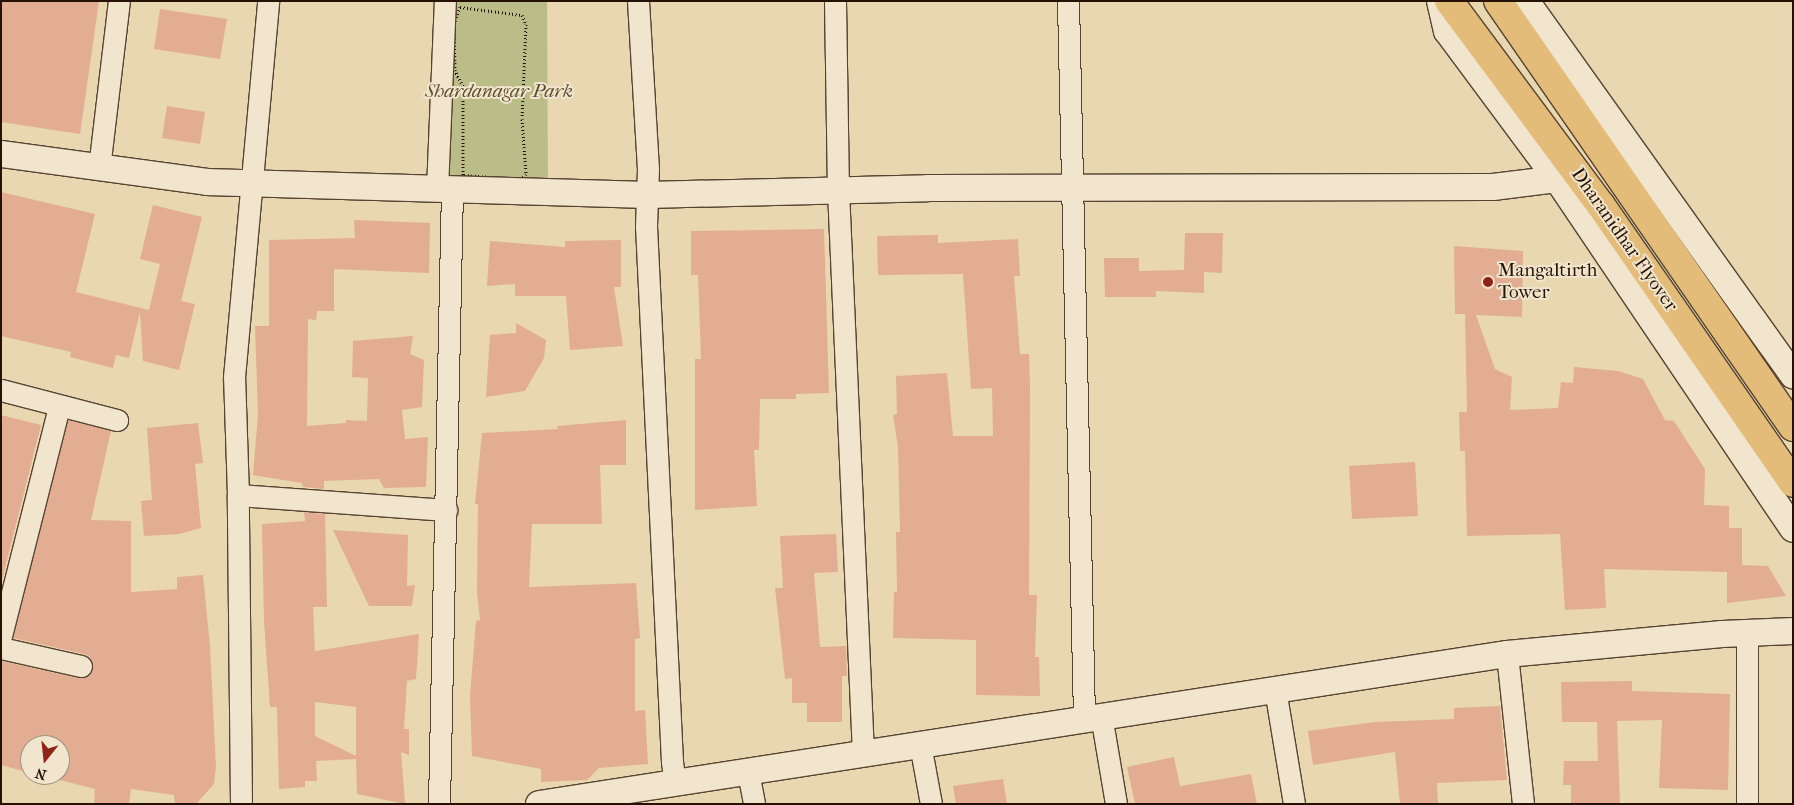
<!DOCTYPE html>
<style>
body{margin:0}
#map{position:relative;width:1794px;height:805px;overflow:hidden;background:#e9d7b2;font-family:"IM FELL French Canon",serif}
div>[style]{position:absolute}
[style*='--x']{left:calc(var(--x)*1px);top:calc(var(--y)*1px);width:calc(var(--w)*1px);rotate:calc(var(--a)*1deg)}
.green>*{inset:0;background:#bbbd89}
.building>*{inset:0;background:#e2ad93}
.path>*{height:3px;margin-top:-1.5px;transform-origin:0;background:repeating-linear-gradient(90deg,#261204 0 1px,transparent 0 3.5px)}
.roads{filter:drop-shadow(1px 0 #574330) drop-shadow(-1px 0 #574330) drop-shadow(0 1px #574330) drop-shadow(0 -1px #574330)}
.minor>*{height:21px;margin:-10.5px;padding:0 10.5px;transform-origin:10.5px;border-radius:10.5px;background:#f1e5cd}
.tertiary>*{height:26px;margin:-13px;padding:0 13px;transform-origin:13px;border-radius:13px;background:#f1e5cd}
.primary>*{height:28px;margin:-14px;padding:0 14px;transform-origin:14px;border-radius:14px;background:#e4bc79}
.dots>*{width:14px;height:14px;translate:-50% -50%;box-sizing:border-box;border:2px solid #f1e5cd;border-radius:50%}
span{translate:-50% -50%;white-space:nowrap;text-align:center;line-height:1.15;-webkit-text-stroke:4px #f1e5cd;paint-order:stroke}
.park-label{font-size:19px;color:#5a4e33;font-style:italic}
.street-label{font-size:19px;color:#261204}
.poi-label{font-size:19px;color:#261204}
.left{translate:0 -50%;text-align:left}
.frame{position:absolute;inset:0;border:2px solid #261204;pointer-events:none}
.north{position:absolute;left:20px;top:735px;width:50px;height:50px;box-sizing:border-box;background:#f1e5cd;border:1px solid #a0917d;border-radius:50%;rotate:196deg;font-size:14px;font-weight:700;line-height:20px;text-align:center;color:#261204}
.north::after{content:'';display:block;margin:auto;width:18px;height:22px;background:#8f2418;clip-path:polygon(50% 0,100% 100%,50% 72%,0 100%)}
</style>
<div id="map">
<div class="green">
<i style="clip-path:polygon(451px 1px,547px 1px,548px 187px,448px 183px)"></i>
</div>
<div class="building">
<i style="clip-path:polygon(1px 1px,99px 1px,80px 134px,1px 122px)"></i>
<i style="clip-path:polygon(160px 9px,227px 19px,220px 59px,154px 49px)"></i>
<i style="clip-path:polygon(167px 106px,205px 112px,200px 144px,162px 138px)"></i>
<i style="clip-path:polygon(1px 192px,95px 214px,76px 292px,149px 310px,160px 264px,140px 259px,153px 205px,202px 217px,181px 301px,195px 304px,179px 370px,143px 361px,140px 312px,129px 358px,116px 355px,113px 368px,70px 357px,71px 352px,1px 336px)"></i>
<i style="clip-path:polygon(354px 220px,430px 223px,429px 273px,334px 269px,334px 311px,317px 311px,316px 320px,308px 319px,307px 426px,346px 423px,346px 420px,367px 421px,368px 378px,352px 377px,353px 341px,413px 336px,410px 354px,424px 360px,422px 407px,402px 410px,405px 439px,428px 437px,426px 487px,384px 488px,379px 479px,324px 481px,324px 489px,303px 487px,302px 483px,253px 475px,258px 415px,255px 326px,269px 326px,269px 240px,355px 238px)"></i>
<i style="clip-path:polygon(824px 229px,829px 393px,796px 394px,796px 399px,760px 399px,759px 450px,754px 450px,757px 506px,695px 510px,695px 359px,701px 359px,698px 275px,691px 275px,691px 231px)"></i>
<i style="clip-path:polygon(1185px 233px,1223px 233px,1222px 273px,1204px 272px,1204px 293px,1156px 291px,1156px 297px,1105px 297px,1104px 258px,1139px 258px,1139px 271px,1184px 270px)"></i>
<i style="clip-path:polygon(938px 235px,938px 243px,1018px 239px,1020px 276px,1014px 276px,1020px 354px,1029px 354px,1030px 387px,1029px 595px,1037px 595px,1035px 657px,1039px 657px,1040px 696px,976px 695px,976px 640px,893px 638px,894px 592px,897px 592px,896px 532px,900px 532px,898px 447px,893px 415px,897px 414px,896px 376px,947px 373px,953px 436px,993px 436px,992px 388px,971px 389px,963px 274px,878px 275px,877px 236px)"></i>
<i style="clip-path:polygon(621px 240px,621px 287px,614px 287px,623px 346px,570px 350px,566px 296px,515px 296px,515px 284px,487px 286px,490px 241px,565px 247px,565px 241px)"></i>
<i style="clip-path:polygon(1454px 246px,1523px 251px,1522px 317px,1476px 315px,1495px 369px,1512px 377px,1510px 410px,1558px 408px,1561px 382px,1573px 383px,1574px 367px,1618px 371px,1643px 379px,1665px 420px,1674px 421px,1705px 469px,1704px 505px,1729px 506px,1729px 528px,1742px 528px,1742px 565px,1768px 566px,1786px 596px,1727px 603px,1727px 572px,1604px 569px,1606px 608px,1565px 610px,1560px 534px,1467px 536px,1465px 451px,1460px 451px,1459px 412px,1467px 412px,1465px 314px,1455px 314px)"></i>
<i style="clip-path:polygon(516px 323px,546px 340px,544px 358px,525px 391px,486px 397px,490px 335px,516px 333px)"></i>
<i style="clip-path:polygon(1px 415px,41px 425px,1px 584px)"></i>
<i style="clip-path:polygon(68px 420px,111px 431px,91px 520px,131px 521px,131px 592px,177px 589px,177px 577px,203px 575px,210px 646px,216px 767px,214px 784px,196px 804px,175px 804px,174px 795px,131px 789px,129px 804px,94px 804px,95px 789px,40px 775px,60px 775px,60px 745px,30px 745px,30px 773px,1px 765px,1px 661px,78px 678px,90px 675px,93px 668px,90px 657px,84px 654px,13px 638px)"></i>
<i style="clip-path:polygon(626px 420px,626px 465px,600px 465px,602px 524px,532px 524px,529px 587px,636px 583px,640px 638px,635px 639px,635px 711px,645px 710px,648px 764px,599px 768px,587px 780px,541px 782px,541px 769px,472px 756px,470px 696px,476px 621px,480px 620px,477px 592px,478px 504px,475px 504px,482px 433px,558px 429px,557px 426px)"></i>
<i style="clip-path:polygon(198px 423px,203px 463px,195px 464px,201px 528px,179px 534px,144px 536px,141px 501px,152px 500px,147px 428px)"></i>
<i style="clip-path:polygon(1415px 462px,1418px 516px,1352px 519px,1349px 466px)"></i>
<i style="clip-path:polygon(evenodd,304px 512px,325px 514px,327px 607px,313px 607px,315px 651px,419px 634px,416px 679px,407px 681px,404px 729px,409px 729px,409px 755px,401px 752px,405px 804px,357px 794px,356px 759px,316px 761px,317px 781px,305px 781px,305px 787px,279px 789px,277px 707px,270px 707px,264px 621px,262px 524px,305px 521px,304px 512px,315px 702px,356px 707px,356px 756px,315px 736px,315px 702px)"></i>
<i style="clip-path:polygon(333px 530px,408px 535px,407px 586px,415px 585px,412px 606px,369px 606px)"></i>
<i style="clip-path:polygon(836px 534px,838px 572px,814px 573px,820px 647px,846px 646px,847px 676px,842px 676px,842px 722px,807px 722px,807px 703px,792px 703px,792px 678px,785px 679px,775px 588px,783px 588px,780px 536px)"></i>
<i style="clip-path:polygon(1632px 681px,1632px 691px,1730px 694px,1728px 790px,1659px 788px,1662px 720px,1617px 721px,1620px 804px,1571px 804px,1571px 785px,1563px 785px,1564px 761px,1598px 761px,1597px 722px,1562px 722px,1561px 682px)"></i>
<i style="clip-path:polygon(1500px 706px,1507px 780px,1437px 783px,1438px 804px,1400px 804px,1395px 752px,1313px 765px,1308px 731px,1375px 722px,1454px 719px,1454px 708px)"></i>
<i style="clip-path:polygon(1174px 757px,1180px 786px,1251px 774px,1257px 804px,1135px 804px,1127px 767px)"></i>
<i style="clip-path:polygon(1003px 779px,1007px 804px,956px 804px,953px 786px)"></i>
</div>
<div class="path">
<i style="--x:460;--y:7;--w:63;--a:7.4"></i>
<i style="--x:522;--y:15;--w:10;--a:66"></i>
<i style="--x:526;--y:24;--w:95;--a:92.4"></i>
<i style="--x:522;--y:119;--w:55;--a:85.8"></i>
<i style="--x:526;--y:174;--w:7;--a:135"></i>
<i style="--x:521;--y:179;--w:58;--a:-176.1"></i>
<i style="--x:463;--y:175;--w:89;--a:-90"></i>
<i style="--x:463;--y:86;--w:17;--a:-118"></i>
<i style="--x:455;--y:71;--w:47;--a:-91.2"></i>
<i style="--x:454;--y:24;--w:18;--a:-71"></i>
</div>
<div class="roads">
<div class="minor">
<i style="--x:638;--y:1;--w:168;--a:86.6"></i>
<i style="--x:648;--y:169;--w:57;--a:92"></i>
<i style="--x:646;--y:226;--w:537;--a:87.22"></i>
<i style="--x:672;--y:762;--w:22;--a:82"></i>
<i style="--x:835;--y:1;--w:189;--a:89.1"></i>
<i style="--x:838;--y:190;--w:564;--a:87.46"></i>
<i style="--x:1068;--y:1;--w:716;--a:88.72"></i>
<i style="--x:99;--y:168;--w:168;--a:-83.2"></i>
<i style="--x:437;--y:189;--w:188;--a:-87.6"></i>
<i style="--x:1;--y:390;--w:120;--a:14.5"></i>
<i style="--x:238;--y:495;--w:209;--a:4.1"></i>
<i style="--x:1;--y:636;--w:237;--a:-75.8"></i>
<i style="--x:1;--y:648;--w:82;--a:12.7"></i>
<i style="--x:1507;--y:654;--w:151;--a:83.9"></i>
<i style="--x:1275;--y:689;--w:117;--a:80.6"></i>
<i style="--x:1101;--y:715;--w:90;--a:80.4"></i>
<i style="--x:920;--y:744;--w:61;--a:79.6"></i>
<i style="--x:748;--y:772;--w:33;--a:79"></i>
<i style="--x:241;--y:804;--w:309;--a:-90.6"></i>
<i style="--x:238;--y:495;--w:118;--a:-91.9"></i>
<i style="--x:234;--y:377;--w:378;--a:-84.8"></i>
<i style="--x:439;--y:804;--w:614;--a:-88.79"></i>
<i style="--x:1747;--y:804;--w:171;--a:-90"></i>
</div>
<div class="tertiary">
<i style="--x:1440;--y:1;--w:31;--a:77"></i>
<i style="--x:1447;--y:31;--w:184;--a:53.4"></i>
<i style="--x:1557;--y:179;--w:422;--a:56"></i>
<i style="--x:1526;--y:1;--w:460;--a:54.5"></i>
<i style="--x:1;--y:154;--w:208;--a:7.7"></i>
<i style="--x:207;--y:182;--w:441;--a:1.7"></i>
<i style="--x:648;--y:195;--w:280;--a:-1.4"></i>
<i style="--x:928;--y:188;--w:565;--a:-0.1"></i>
<i style="--x:1493;--y:187;--w:64;--a:-7.1"></i>
<i style="--x:539;--y:804;--w:980;--a:-8.81"></i>
<i style="--x:1507;--y:654;--w:216;--a:-5.3"></i>
<i style="--x:1722;--y:634;--w:71;--a:-2.4"></i>
</div>
<div class="primary">
<i style="--x:1449;--y:1;--w:253;--a:53.4"></i>
<i style="--x:1600;--y:204;--w:339;--a:55.3"></i>
<i style="--x:1498;--y:1;--w:518;--a:55.3"></i>
</div>
</div>
<div class="dots">
<i style="left:1488px;top:282px;background:#8f2418"></i>
</div>
<div class="park-label">
<span style="left:499px;top:92px">Shardanagar Park</span>
</div>
<div class="street-label">
<span style="left:1624px;top:240px;rotate:55deg">Dharanidhar Flyover</span>
</div>
<div class="poi-label">
<span class="left" style="left:1498px;top:282px">Mangaltirth<br>Tower</span>
</div>
<div class="frame"></div>
<div class="north">N</div>
</div>
